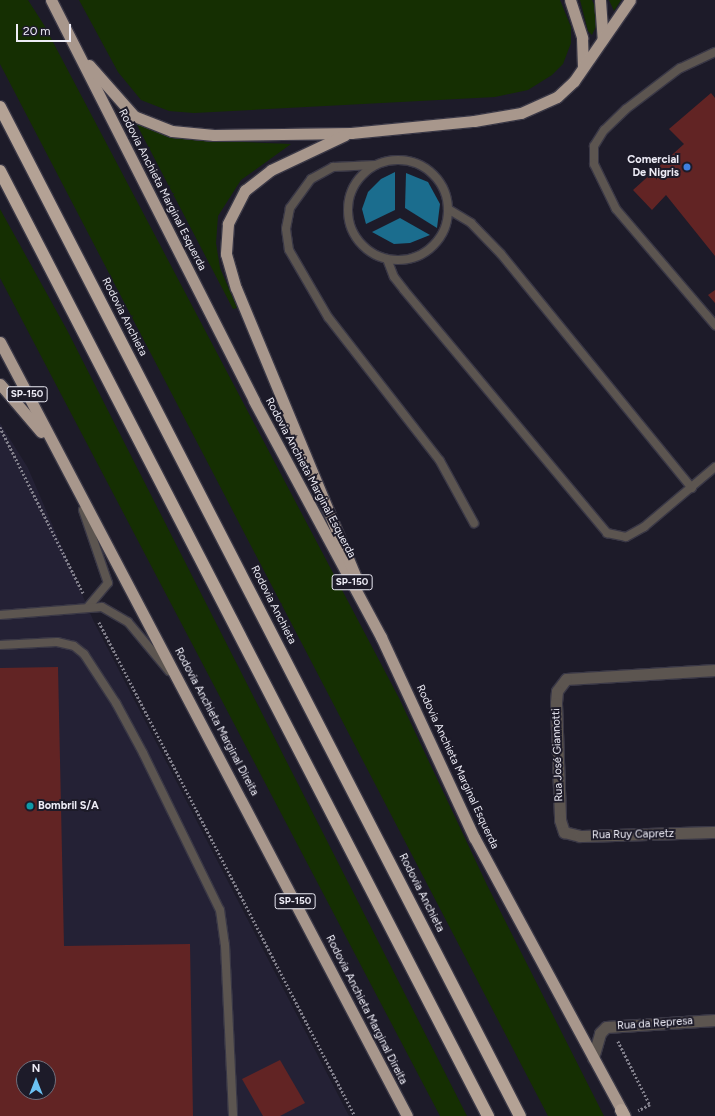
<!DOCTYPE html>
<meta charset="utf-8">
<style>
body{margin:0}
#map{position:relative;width:715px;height:1116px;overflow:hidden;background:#1d1b29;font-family:Figtree,sans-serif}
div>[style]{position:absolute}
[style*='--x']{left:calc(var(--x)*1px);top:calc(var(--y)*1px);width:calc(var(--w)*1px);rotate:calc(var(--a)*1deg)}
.built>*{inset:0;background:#242135}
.green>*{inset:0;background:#152f02}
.water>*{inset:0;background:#1b6d8e}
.building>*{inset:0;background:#622424}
.path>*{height:2.5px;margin-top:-1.25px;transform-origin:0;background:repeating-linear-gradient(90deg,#82808c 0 2px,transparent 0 4px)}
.roads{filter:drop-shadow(1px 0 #3a3846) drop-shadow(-1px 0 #3a3846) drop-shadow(0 1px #3a3846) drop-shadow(0 -1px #3a3846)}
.service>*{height:8px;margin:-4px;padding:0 4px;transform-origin:4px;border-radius:4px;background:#5c5550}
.service>.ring{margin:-4px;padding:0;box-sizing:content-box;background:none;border:8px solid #5c5550;border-radius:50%}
.minor>*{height:11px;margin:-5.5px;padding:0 5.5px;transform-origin:5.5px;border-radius:5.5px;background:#5c5550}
.trunk>*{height:11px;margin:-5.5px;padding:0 5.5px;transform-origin:5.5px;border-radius:5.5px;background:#a8978c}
.motorway>*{height:12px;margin:-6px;padding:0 6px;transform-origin:6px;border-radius:6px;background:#b4a295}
.dots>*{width:11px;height:11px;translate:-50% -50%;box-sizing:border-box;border:2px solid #1d1b29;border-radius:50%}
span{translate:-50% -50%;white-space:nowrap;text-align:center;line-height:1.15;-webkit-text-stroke:4px #1d1b29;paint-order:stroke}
.shield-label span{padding:1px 3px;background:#1d1b29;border:1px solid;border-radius:3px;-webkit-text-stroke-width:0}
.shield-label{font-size:10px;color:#edecf6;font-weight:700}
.poi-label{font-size:11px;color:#edecf6;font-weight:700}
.right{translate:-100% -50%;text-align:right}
.left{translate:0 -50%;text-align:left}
.street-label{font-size:11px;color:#edecf6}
.north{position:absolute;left:16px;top:1060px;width:40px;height:40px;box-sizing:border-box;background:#1d1b29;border:1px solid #706f7b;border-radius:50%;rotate:0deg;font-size:11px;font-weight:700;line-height:16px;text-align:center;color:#edecf6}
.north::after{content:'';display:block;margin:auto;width:14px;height:18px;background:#6cc2f3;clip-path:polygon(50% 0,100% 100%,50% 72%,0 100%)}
.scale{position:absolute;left:16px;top:24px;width:55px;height:18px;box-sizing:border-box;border:2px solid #edecf6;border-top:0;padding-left:5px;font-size:12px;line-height:14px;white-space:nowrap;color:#edecf6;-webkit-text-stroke:3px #1d1b29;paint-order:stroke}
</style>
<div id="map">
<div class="built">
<i style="clip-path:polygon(evenodd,0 423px,28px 468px,94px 622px,349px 1116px,0 1116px,0 423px,24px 1068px,48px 1068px,48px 1092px,24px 1092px,24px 1068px)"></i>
</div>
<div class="green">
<i style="clip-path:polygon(0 0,28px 0,44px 25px,399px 698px,487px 885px,604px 1116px,548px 1116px,0 64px)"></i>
<i style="clip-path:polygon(79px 0,560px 0,571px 27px,571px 43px,563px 64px,552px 75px,528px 90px,495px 97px,194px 113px,169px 111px,141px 100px,118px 72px)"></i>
<i style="clip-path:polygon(580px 0,592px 0,595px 7px,599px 20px,592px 35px,588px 31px)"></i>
<i style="clip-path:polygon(609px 0,621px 0,614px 11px)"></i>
<i style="clip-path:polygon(136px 123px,190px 140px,291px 144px,241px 180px,218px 216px,216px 243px,220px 268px,237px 308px,233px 309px)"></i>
<i style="clip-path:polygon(0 209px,67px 330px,467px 1116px,440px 1116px,0 278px)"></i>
</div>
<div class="water">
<i style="clip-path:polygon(395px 172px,395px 210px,366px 224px,362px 209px,368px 192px,381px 179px)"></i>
<i style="clip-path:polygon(406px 173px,428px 182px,440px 204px,437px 228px,405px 208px)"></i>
<i style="clip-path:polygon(400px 218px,430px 235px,410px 243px,394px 244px,372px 232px)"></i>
</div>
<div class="building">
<i style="clip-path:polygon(711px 93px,715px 98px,715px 256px,666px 195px,652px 210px,633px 190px,684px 144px,669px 129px)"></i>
<i style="clip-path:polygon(715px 290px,715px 303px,708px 295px)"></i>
<i style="clip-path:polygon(evenodd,58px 667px,64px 946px,190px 944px,193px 1116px,0 1116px,0 668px,58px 667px,24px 1068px,48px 1068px,48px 1092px,24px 1092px,24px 1068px)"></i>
<i style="clip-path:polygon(280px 1060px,305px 1103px,280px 1116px,263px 1116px,242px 1079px)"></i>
</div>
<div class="path">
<i style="--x:0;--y:427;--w:186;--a:63.4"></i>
<i style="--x:99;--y:622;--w:556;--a:62.61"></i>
<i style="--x:618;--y:1041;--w:72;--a:63.4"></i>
<i style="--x:650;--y:1105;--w:13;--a:153"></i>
</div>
<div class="roads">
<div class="service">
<i style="--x:715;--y:52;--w:38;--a:155"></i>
<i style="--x:680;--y:68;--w:68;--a:142.8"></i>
<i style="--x:626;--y:109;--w:30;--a:136"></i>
<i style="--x:604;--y:130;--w:19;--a:122"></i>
<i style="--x:594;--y:146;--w:18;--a:90"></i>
<i style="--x:594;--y:164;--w:50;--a:63.9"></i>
<i style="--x:616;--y:209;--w:153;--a:49.5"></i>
<i class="ring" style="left:348px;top:160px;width:92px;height:92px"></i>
<i style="--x:375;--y:165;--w:42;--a:177.3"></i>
<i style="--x:333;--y:167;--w:25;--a:151"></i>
<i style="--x:311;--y:179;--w:36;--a:126"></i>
<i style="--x:290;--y:208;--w:21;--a:101"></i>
<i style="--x:286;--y:229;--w:21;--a:82"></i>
<i style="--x:289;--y:250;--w:78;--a:59.8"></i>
<i style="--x:328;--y:317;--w:182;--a:52.1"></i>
<i style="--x:440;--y:461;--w:71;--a:61.3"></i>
<i style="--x:448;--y:209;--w:27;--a:31"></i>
<i style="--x:471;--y:223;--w:43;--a:45.9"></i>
<i style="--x:501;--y:254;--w:302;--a:50.8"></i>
<i style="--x:387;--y:259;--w:19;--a:69"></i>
<i style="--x:394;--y:277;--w:16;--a:52"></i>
<i style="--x:404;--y:290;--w:317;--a:50.1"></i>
<i style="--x:607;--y:533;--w:19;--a:12"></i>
<i style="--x:626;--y:537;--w:21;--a:-29"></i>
<i style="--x:644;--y:527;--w:93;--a:-40.2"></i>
<i style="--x:83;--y:510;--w:77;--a:71.1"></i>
<i style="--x:108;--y:583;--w:30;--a:130"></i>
<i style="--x:0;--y:615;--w:102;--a:-4.5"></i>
<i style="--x:102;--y:607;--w:30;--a:30"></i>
<i style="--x:128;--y:622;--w:64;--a:50.1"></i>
<i style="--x:0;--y:645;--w:57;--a:-3"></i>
<i style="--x:57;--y:642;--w:17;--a:13"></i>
<i style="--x:74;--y:646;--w:13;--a:39"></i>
<i style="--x:84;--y:654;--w:59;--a:56.9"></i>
<i style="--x:116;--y:703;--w:57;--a:61.6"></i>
<i style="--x:143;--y:753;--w:175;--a:63.9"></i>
<i style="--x:220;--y:910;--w:35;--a:82"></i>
<i style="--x:225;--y:945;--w:171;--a:87.3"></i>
</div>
<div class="minor">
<i style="--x:715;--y:670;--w:149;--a:176.5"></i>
<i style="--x:566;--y:679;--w:15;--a:127"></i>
<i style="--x:557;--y:691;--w:12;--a:95"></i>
<i style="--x:556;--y:703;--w:117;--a:88"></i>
<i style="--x:560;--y:820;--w:13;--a:72"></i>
<i style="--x:564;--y:832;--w:16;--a:14"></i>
<i style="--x:580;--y:836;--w:135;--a:-1.7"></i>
<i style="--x:593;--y:1058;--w:26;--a:-74"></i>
<i style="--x:600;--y:1033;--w:8;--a:-45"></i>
<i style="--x:606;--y:1027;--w:109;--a:-3.7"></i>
</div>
<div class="trunk">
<i style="--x:51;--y:0;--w:449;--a:63.1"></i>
<i style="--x:254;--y:401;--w:268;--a:61.7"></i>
<i style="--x:381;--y:637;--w:221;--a:65.1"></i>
<i style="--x:474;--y:837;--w:317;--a:61.6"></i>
<i style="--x:570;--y:0;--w:40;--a:72"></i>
<i style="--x:582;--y:38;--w:29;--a:88"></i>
<i style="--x:600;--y:0;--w:39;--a:86"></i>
<i style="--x:89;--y:65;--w:68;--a:48.6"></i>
<i style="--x:134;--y:116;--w:41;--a:21.5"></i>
<i style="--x:172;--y:131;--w:42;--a:5.4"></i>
<i style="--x:214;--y:135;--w:137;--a:-0.8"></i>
<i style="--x:351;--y:133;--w:124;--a:-5.6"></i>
<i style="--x:474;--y:121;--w:48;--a:-9.7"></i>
<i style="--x:521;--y:113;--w:39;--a:-24"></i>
<i style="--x:557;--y:97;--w:23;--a:-43"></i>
<i style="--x:574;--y:81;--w:98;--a:-55.3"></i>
<i style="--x:345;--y:135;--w:82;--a:154.7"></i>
<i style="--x:271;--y:170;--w:33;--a:142"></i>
<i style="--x:245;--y:190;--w:38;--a:117"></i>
<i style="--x:228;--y:224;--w:30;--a:94"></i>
<i style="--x:226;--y:254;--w:35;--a:74"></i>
<i style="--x:236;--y:288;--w:316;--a:67.5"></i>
<i style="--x:0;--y:342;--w:874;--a:62.26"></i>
<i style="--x:0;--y:384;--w:63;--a:49.5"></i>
</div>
<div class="motorway">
<i style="--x:0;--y:107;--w:1135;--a:62.74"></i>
<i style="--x:0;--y:171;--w:1064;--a:62.69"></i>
<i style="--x:621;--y:1110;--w:7;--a:63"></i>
</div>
</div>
<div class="dots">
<i style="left:687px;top:167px;background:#3f7fe0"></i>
<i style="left:30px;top:806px;background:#0f9aa8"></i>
</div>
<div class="shield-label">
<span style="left:27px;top:394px">SP-150</span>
<span style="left:352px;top:582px">SP-150</span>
<span style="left:295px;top:901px">SP-150</span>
</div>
<div class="poi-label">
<span class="right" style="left:679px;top:167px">Comercial<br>De Nigris</span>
<span class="left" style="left:38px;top:806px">Bombril S/A</span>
</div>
<div class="street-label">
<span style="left:162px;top:190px;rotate:63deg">Rodovia Anchieta Marginal Esquerda</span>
<span style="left:124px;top:317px;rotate:63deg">Rodovia Anchieta</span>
<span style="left:310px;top:478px;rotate:62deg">Rodovia Anchieta Marginal Esquerda</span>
<span style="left:273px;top:605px;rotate:63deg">Rodovia Anchieta</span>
<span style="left:216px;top:722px;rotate:62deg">Rodovia Anchieta Marginal Direita</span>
<span style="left:558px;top:755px;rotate:-92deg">Rua José Giannotti</span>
<span style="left:457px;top:767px;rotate:65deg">Rodovia Anchieta Marginal Esquerda</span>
<span style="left:633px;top:835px;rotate:-1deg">Rua Ruy Capretz</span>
<span style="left:421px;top:893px;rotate:63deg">Rodovia Anchieta</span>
<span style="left:366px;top:1010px;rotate:63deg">Rodovia Anchieta Marginal Direita</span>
<span style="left:655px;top:1024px;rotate:-4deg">Rua da Represa</span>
</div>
<div class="north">N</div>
<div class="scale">20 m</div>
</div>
